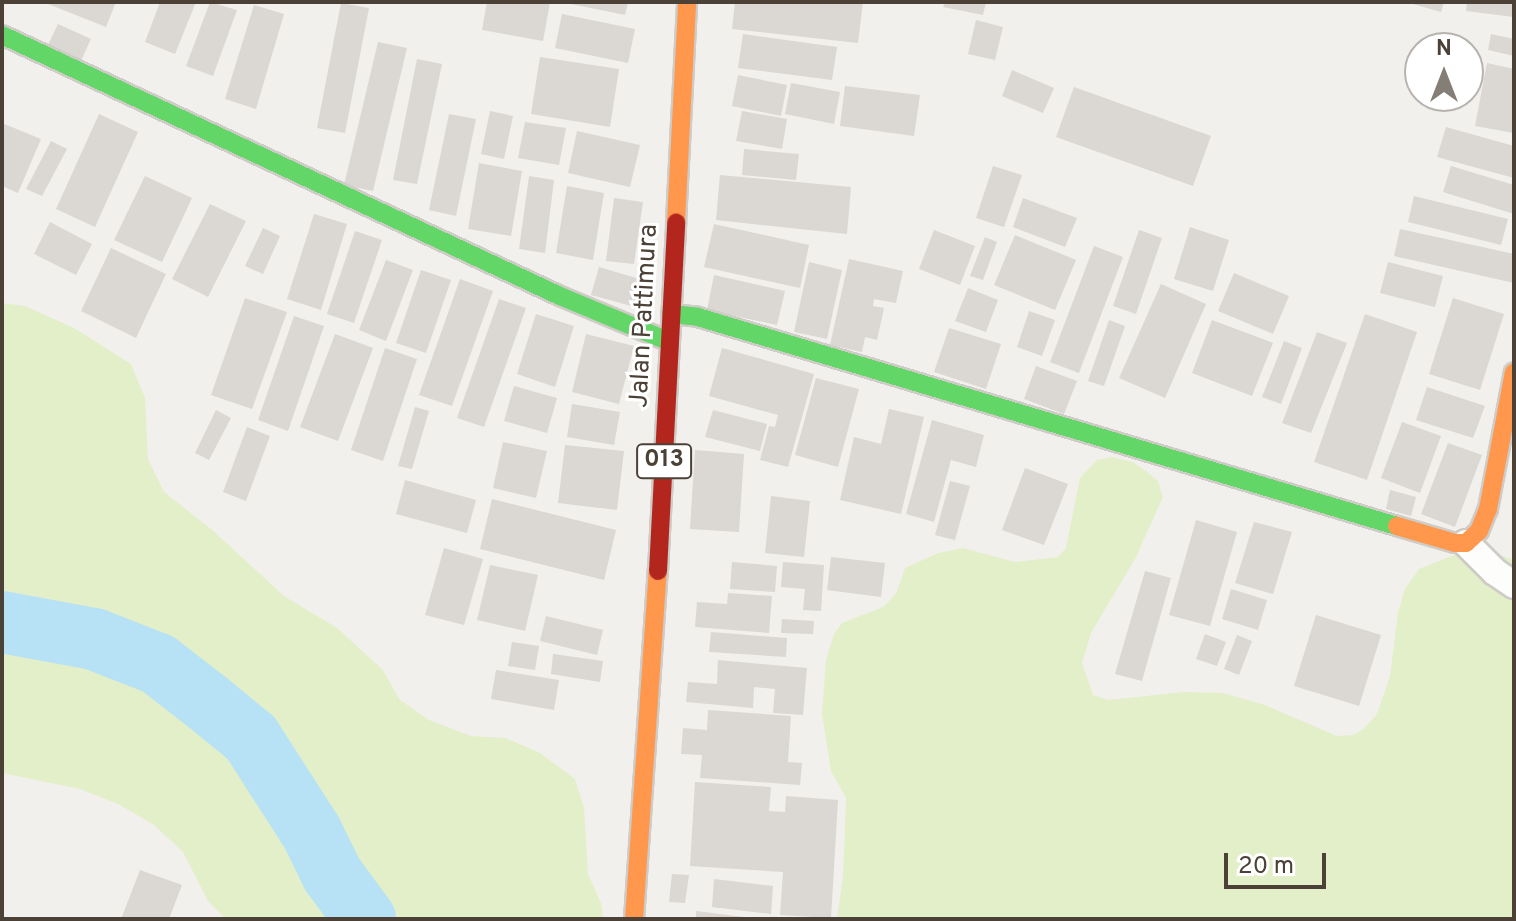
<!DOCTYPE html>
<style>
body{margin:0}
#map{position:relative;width:1516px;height:921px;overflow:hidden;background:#f2f0ec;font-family:Overpass,sans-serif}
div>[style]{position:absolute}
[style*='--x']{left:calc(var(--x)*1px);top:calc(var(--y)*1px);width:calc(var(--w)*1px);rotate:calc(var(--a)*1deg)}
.green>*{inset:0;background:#e2efc9}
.river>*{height:62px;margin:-31px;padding:0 31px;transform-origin:31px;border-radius:31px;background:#b7e1f5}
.building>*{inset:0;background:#dbd7d2}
.roads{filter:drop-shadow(2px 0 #cfccc7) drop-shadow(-2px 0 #cfccc7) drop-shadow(0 2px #cfccc7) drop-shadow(0 -2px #cfccc7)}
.street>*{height:26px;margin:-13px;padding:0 13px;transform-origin:13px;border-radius:13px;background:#fdfdfc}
.fast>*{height:18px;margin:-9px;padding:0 9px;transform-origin:9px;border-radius:9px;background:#63d668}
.slow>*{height:18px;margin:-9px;padding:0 9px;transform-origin:9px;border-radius:9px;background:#ff974d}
.jam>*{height:18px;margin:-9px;padding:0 9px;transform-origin:9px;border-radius:9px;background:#b3261e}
span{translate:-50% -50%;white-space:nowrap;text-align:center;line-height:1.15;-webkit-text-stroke:6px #fff;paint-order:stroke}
.shield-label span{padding:2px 6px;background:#fff;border:2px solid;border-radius:6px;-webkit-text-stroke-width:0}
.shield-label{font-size:24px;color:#4b4136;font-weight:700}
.street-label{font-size:26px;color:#4b4136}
.frame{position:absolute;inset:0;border:4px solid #4b4136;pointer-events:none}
.north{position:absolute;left:1404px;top:32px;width:80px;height:80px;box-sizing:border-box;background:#fff;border:2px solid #b7b3af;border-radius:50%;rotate:0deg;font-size:22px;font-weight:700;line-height:32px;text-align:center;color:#4b4136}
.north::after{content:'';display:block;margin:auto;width:28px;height:36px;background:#857e76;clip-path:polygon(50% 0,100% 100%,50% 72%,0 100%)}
.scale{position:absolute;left:1224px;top:853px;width:102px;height:36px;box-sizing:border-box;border:4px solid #4b4136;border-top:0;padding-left:10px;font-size:24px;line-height:28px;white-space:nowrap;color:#4b4136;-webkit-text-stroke:6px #fff;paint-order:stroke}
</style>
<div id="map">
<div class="green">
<i style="clip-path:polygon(2px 303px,25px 306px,74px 328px,131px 364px,145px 398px,148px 459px,164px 492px,211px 529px,284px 596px,337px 628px,382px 669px,400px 700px,429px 720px,471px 736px,506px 738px,540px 753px,575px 779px,584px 808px,588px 874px,601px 903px,603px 919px,226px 919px,208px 901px,183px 852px,154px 825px,118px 804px,80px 789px,2px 773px)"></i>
<i style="clip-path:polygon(1111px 457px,1133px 462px,1147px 472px,1158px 481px,1163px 497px,1135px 559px,1091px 633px,1082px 663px,1093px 695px,1108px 700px,1184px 692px,1223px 693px,1265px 705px,1337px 736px,1353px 735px,1364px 729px,1377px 714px,1390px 676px,1398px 613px,1405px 589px,1419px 569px,1454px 555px,1489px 551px,1514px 560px,1514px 919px,837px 919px,843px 877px,846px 798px,831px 771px,822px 714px,826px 660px,834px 634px,842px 623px,883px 607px,896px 594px,905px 568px,938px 553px,963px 548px,1015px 562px,1058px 557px,1066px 548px,1080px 478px,1097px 460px)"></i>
</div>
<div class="river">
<i style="--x:2;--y:622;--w:94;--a:10.5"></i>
<i style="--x:94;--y:639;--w:69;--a:21.3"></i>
<i style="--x:158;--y:664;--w:62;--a:37.8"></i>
<i style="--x:207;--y:702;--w:57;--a:39.3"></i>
<i style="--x:251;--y:738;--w:113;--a:57.3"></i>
<i style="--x:312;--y:833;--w:46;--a:64"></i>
<i style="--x:332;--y:874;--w:56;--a:53.7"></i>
</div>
<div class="building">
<i style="clip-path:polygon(43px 2px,116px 2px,106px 27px)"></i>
<i style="clip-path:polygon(160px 2px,196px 2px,175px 54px,145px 42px)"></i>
<i style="clip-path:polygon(210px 2px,237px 10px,213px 76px,186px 66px)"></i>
<i style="clip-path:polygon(487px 2px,550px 2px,543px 41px,482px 30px)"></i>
<i style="clip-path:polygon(561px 2px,628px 2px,625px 15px)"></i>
<i style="clip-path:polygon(735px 2px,863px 2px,858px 43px,732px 29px)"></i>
<i style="clip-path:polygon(945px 2px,986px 2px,983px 15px,943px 7px)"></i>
<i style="clip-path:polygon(1406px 2px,1444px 2px,1441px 12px)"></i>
<i style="clip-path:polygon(1467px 2px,1514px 2px,1514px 17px,1466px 11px)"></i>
<i style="clip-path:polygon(341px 3px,369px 8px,345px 133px,317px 128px)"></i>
<i style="clip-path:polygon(254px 5px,284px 14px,256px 109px,225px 99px)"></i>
<i style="clip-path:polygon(562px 14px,635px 29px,628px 63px,555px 48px)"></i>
<i style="clip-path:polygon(976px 20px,1003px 27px,995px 60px,968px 54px)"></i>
<i style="clip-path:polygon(58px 24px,91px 39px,79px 65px,46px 49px)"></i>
<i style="clip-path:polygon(743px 34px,837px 47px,832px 80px,738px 68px)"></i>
<i style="clip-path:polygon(1491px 34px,1514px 39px,1514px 56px,1488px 50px)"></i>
<i style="clip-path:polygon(378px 42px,407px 48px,373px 191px,344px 185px)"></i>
<i style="clip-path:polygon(540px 57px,619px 69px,610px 127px,531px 114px)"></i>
<i style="clip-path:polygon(417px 59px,442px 64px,417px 184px,393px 180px)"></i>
<i style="clip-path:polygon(1487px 63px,1514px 69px,1514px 133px,1475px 126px)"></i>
<i style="clip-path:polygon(1012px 70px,1054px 88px,1043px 113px,1002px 96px)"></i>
<i style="clip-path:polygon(738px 75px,787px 85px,781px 116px,732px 106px)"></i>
<i style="clip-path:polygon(791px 83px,840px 92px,834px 124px,785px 114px)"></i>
<i style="clip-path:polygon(845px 86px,920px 95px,914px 136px,840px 126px)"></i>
<i style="clip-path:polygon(1074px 87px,1211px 136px,1193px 186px,1056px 137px)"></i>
<i style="clip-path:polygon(490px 111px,513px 116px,504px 159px,481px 154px)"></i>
<i style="clip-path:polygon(742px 111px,787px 119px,782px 149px,736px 141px)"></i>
<i style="clip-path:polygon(99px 114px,138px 132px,95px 227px,56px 209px)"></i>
<i style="clip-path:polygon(449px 114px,476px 119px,456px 216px,429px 210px)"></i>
<i style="clip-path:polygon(525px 122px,566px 128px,559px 165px,518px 158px)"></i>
<i style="clip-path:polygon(2px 123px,41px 139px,18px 193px,2px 186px)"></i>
<i style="clip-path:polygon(1446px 127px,1514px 146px,1514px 178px,1437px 157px)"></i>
<i style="clip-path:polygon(577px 131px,640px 145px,630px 187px,568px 173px)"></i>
<i style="clip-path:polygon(51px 141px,67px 149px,42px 196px,26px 189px)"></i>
<i style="clip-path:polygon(744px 149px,799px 154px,796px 180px,742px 175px)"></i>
<i style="clip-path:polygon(479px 163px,522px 171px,511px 236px,468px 229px)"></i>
<i style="clip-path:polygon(993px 166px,1022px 175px,1004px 227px,976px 218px)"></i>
<i style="clip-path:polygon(1451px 166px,1514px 185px,1514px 214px,1443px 192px)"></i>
<i style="clip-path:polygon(720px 175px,851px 187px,847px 234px,716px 220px)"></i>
<i style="clip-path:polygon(145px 176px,192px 198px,162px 262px,114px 240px)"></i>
<i style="clip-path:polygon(529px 176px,554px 180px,545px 253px,519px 249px)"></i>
<i style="clip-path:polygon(567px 186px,604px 193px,593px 260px,556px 253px)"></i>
<i style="clip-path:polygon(1414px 196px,1508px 219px,1501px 245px,1408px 222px)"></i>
<i style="clip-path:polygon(614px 198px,643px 202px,634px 264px,606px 261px)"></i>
<i style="clip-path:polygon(1023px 198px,1077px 218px,1065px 247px,1013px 227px)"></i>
<i style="clip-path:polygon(210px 204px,246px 221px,208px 297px,172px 279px)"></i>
<i style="clip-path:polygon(314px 214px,347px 224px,321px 310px,287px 299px)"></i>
<i style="clip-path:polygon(50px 222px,92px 244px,76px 275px,34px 254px)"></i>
<i style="clip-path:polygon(714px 224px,809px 245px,800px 288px,704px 267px)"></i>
<i style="clip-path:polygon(1190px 227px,1229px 240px,1213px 291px,1174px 279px)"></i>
<i style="clip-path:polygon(263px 228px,280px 236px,263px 274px,245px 266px)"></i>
<i style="clip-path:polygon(1400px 229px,1514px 254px,1514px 283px,1394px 256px)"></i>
<i style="clip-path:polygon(934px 230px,975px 246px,960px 285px,919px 269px)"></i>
<i style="clip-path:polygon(1139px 230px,1162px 238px,1136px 314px,1113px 306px)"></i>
<i style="clip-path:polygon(355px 231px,382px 240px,354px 323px,327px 314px)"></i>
<i style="clip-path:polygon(1015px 235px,1076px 260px,1055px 310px,994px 285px)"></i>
<i style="clip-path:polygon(985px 237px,997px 242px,983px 280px,970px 276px)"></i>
<i style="clip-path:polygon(1094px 246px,1123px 257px,1079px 373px,1050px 362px)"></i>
<i style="clip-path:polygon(111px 248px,166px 274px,136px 338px,81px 311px)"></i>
<i style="clip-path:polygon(849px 259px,903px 271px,896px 303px,874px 299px,873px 306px,884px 308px,877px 340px,865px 337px,862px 352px,830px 345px)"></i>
<i style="clip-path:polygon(386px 260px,413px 270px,386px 341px,359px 330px)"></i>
<i style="clip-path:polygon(809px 262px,842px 270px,827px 339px,794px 332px)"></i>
<i style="clip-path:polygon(1388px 262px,1443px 276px,1435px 307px,1380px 293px)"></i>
<i style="clip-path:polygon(599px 267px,643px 280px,635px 307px,591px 295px)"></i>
<i style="clip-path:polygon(421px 270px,451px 280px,426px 353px,396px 343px)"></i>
<i style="clip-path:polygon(1234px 273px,1289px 296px,1273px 334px,1218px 311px)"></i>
<i style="clip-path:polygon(714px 275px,785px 291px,777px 325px,707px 310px)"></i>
<i style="clip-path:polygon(460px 279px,493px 291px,452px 406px,419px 395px)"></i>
<i style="clip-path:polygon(1161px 284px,1206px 304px,1165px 398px,1119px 378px)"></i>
<i style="clip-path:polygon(968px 288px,998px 300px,986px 332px,955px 321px)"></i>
<i style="clip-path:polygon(245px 298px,287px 312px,252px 409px,211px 395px)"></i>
<i style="clip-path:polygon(1453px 298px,1504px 314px,1480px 390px,1429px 374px)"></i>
<i style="clip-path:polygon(499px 299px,526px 308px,484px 427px,457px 418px)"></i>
<i style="clip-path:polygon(1029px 311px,1055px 320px,1042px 356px,1017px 347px)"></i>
<i style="clip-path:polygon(536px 314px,574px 326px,555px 387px,517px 374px)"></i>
<i style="clip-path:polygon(1365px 314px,1417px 332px,1367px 480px,1314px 462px)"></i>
<i style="clip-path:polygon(294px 316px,324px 326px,288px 431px,258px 420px)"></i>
<i style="clip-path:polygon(1109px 320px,1125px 326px,1104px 386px,1088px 381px)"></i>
<i style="clip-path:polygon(1212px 320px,1273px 343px,1252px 396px,1192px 373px)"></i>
<i style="clip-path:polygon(949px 328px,1001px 344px,986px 389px,934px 372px)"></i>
<i style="clip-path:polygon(1317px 332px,1347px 343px,1311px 433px,1282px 423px)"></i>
<i style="clip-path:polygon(335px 334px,373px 348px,338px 441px,300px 427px)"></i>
<i style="clip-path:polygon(586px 334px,634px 346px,619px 404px,572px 392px)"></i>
<i style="clip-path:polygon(1284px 341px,1302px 348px,1281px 404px,1262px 397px)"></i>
<i style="clip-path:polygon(385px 348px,417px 359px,383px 461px,351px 450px)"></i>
<i style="clip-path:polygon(722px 348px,814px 374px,788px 467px,760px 460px,769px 426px,775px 427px,778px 415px,709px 396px)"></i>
<i style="clip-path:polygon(1036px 366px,1077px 381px,1064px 414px,1024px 399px)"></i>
<i style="clip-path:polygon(816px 378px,859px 389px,838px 467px,795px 455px)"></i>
<i style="clip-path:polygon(514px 386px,557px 398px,547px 433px,504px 421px)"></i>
<i style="clip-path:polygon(1427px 387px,1485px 406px,1473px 438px,1416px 420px)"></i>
<i style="clip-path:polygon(572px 404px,620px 412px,614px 445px,567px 437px)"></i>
<i style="clip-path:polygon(415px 407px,429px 411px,412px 469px,398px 466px)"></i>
<i style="clip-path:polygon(889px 409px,924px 417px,901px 514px,840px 500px,854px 437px,881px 444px)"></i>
<i style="clip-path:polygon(216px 410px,231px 418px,209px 460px,195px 453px)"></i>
<i style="clip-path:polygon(713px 410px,767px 424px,760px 451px,705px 437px)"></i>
<i style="clip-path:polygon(932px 420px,984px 435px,976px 467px,951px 460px,934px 522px,906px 514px)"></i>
<i style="clip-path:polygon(1402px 422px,1441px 436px,1420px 493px,1381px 478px)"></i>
<i style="clip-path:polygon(247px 427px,270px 436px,246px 501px,223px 492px)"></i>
<i style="clip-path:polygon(503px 442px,547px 451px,536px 498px,493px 488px)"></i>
<i style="clip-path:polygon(1448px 443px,1482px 455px,1455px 527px,1421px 514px)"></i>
<i style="clip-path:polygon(565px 445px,624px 451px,617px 510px,558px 503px)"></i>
<i style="clip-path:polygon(695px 450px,744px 454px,739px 532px,690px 529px)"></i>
<i style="clip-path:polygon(1025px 468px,1068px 484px,1044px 545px,1002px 530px)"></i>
<i style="clip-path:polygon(405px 480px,476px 500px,467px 533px,396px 514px)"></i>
<i style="clip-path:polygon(950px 481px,970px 486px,955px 540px,935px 535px)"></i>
<i style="clip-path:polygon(1390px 490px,1416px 497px,1411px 516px,1386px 509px)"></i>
<i style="clip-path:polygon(771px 496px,810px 501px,804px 557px,765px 553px)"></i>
<i style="clip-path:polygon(492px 499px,616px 530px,604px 580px,480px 549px)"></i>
<i style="clip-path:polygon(1196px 520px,1237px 532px,1210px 626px,1169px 615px)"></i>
<i style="clip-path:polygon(1254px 522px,1292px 532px,1273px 594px,1235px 583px)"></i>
<i style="clip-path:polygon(444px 548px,483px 559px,464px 625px,425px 615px)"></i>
<i style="clip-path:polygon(831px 557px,885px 563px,881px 597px,827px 590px)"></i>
<i style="clip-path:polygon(732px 562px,777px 566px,775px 592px,730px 589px)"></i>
<i style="clip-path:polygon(783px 562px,824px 565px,821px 611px,803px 610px,805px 589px,781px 587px)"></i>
<i style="clip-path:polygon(490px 565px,538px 575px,525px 631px,477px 620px)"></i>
<i style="clip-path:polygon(1145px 571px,1171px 578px,1142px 681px,1115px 674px)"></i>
<i style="clip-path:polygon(1231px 589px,1267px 600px,1258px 630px,1222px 619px)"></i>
<i style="clip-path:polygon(728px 593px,772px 596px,769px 633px,695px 627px,697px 602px,727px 604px)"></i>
<i style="clip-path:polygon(1316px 615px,1381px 635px,1359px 706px,1294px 686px)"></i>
<i style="clip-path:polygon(546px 616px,603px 630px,597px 655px,540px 641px)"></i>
<i style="clip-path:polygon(782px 619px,814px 621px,813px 634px,781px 633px)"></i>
<i style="clip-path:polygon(711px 632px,787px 638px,786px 657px,709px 652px)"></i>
<i style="clip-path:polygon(1205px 634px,1226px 642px,1217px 666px,1196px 659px)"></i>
<i style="clip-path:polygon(1237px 635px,1252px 641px,1239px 675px,1224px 669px)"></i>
<i style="clip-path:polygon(512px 642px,539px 646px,535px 670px,508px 666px)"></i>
<i style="clip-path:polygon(553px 654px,603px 661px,600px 682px,551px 674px)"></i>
<i style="clip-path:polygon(718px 660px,807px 668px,803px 715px,773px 713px,775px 689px,754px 687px,753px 708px,686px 702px,688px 682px,717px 684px)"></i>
<i style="clip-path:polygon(496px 670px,559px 680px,554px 710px,491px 699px)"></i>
<i style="clip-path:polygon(708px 710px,791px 716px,788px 762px,802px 763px,800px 785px,700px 778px,702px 755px,681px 754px,683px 728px,707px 730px)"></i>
<i style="clip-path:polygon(695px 782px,771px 787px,769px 811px,785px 812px,786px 796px,838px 800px,831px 918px,780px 915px,783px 872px,690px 866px)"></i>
<i style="clip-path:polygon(140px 870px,182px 885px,169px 919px,121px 919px)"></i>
<i style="clip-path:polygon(672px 874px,689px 875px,685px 903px,669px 902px)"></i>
<i style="clip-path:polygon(714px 879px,773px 886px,771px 914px,712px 907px)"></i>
<i style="clip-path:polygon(696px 911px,744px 917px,744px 919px,696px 919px)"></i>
</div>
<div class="roads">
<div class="street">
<i style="--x:1466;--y:543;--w:41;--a:45"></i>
<i style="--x:1495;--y:572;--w:23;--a:34"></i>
</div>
<div class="fast">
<i style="--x:2;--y:35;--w:616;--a:25.07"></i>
<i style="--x:560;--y:296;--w:119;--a:22.7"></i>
<i style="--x:671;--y:314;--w:27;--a:6"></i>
<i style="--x:698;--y:317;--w:730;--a:16.65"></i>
</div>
<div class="slow">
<i style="--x:676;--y:222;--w:220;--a:-87.1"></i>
<i style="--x:1397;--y:526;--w:60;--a:16.3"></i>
<i style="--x:1455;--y:543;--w:11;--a:0"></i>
<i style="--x:1466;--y:543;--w:18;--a:-43"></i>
<i style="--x:1479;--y:531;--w:24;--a:-68"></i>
<i style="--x:1488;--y:509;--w:139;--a:-79.3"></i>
<i style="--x:634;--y:919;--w:349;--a:-86.1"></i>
</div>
<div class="jam">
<i style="--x:658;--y:571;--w:349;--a:-87"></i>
</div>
</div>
<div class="shield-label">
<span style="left:664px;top:461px">013</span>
</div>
<div class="street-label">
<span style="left:645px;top:316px;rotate:-87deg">Jalan Pattimura</span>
</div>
<div class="frame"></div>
<div class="north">N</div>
<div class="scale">20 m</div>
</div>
